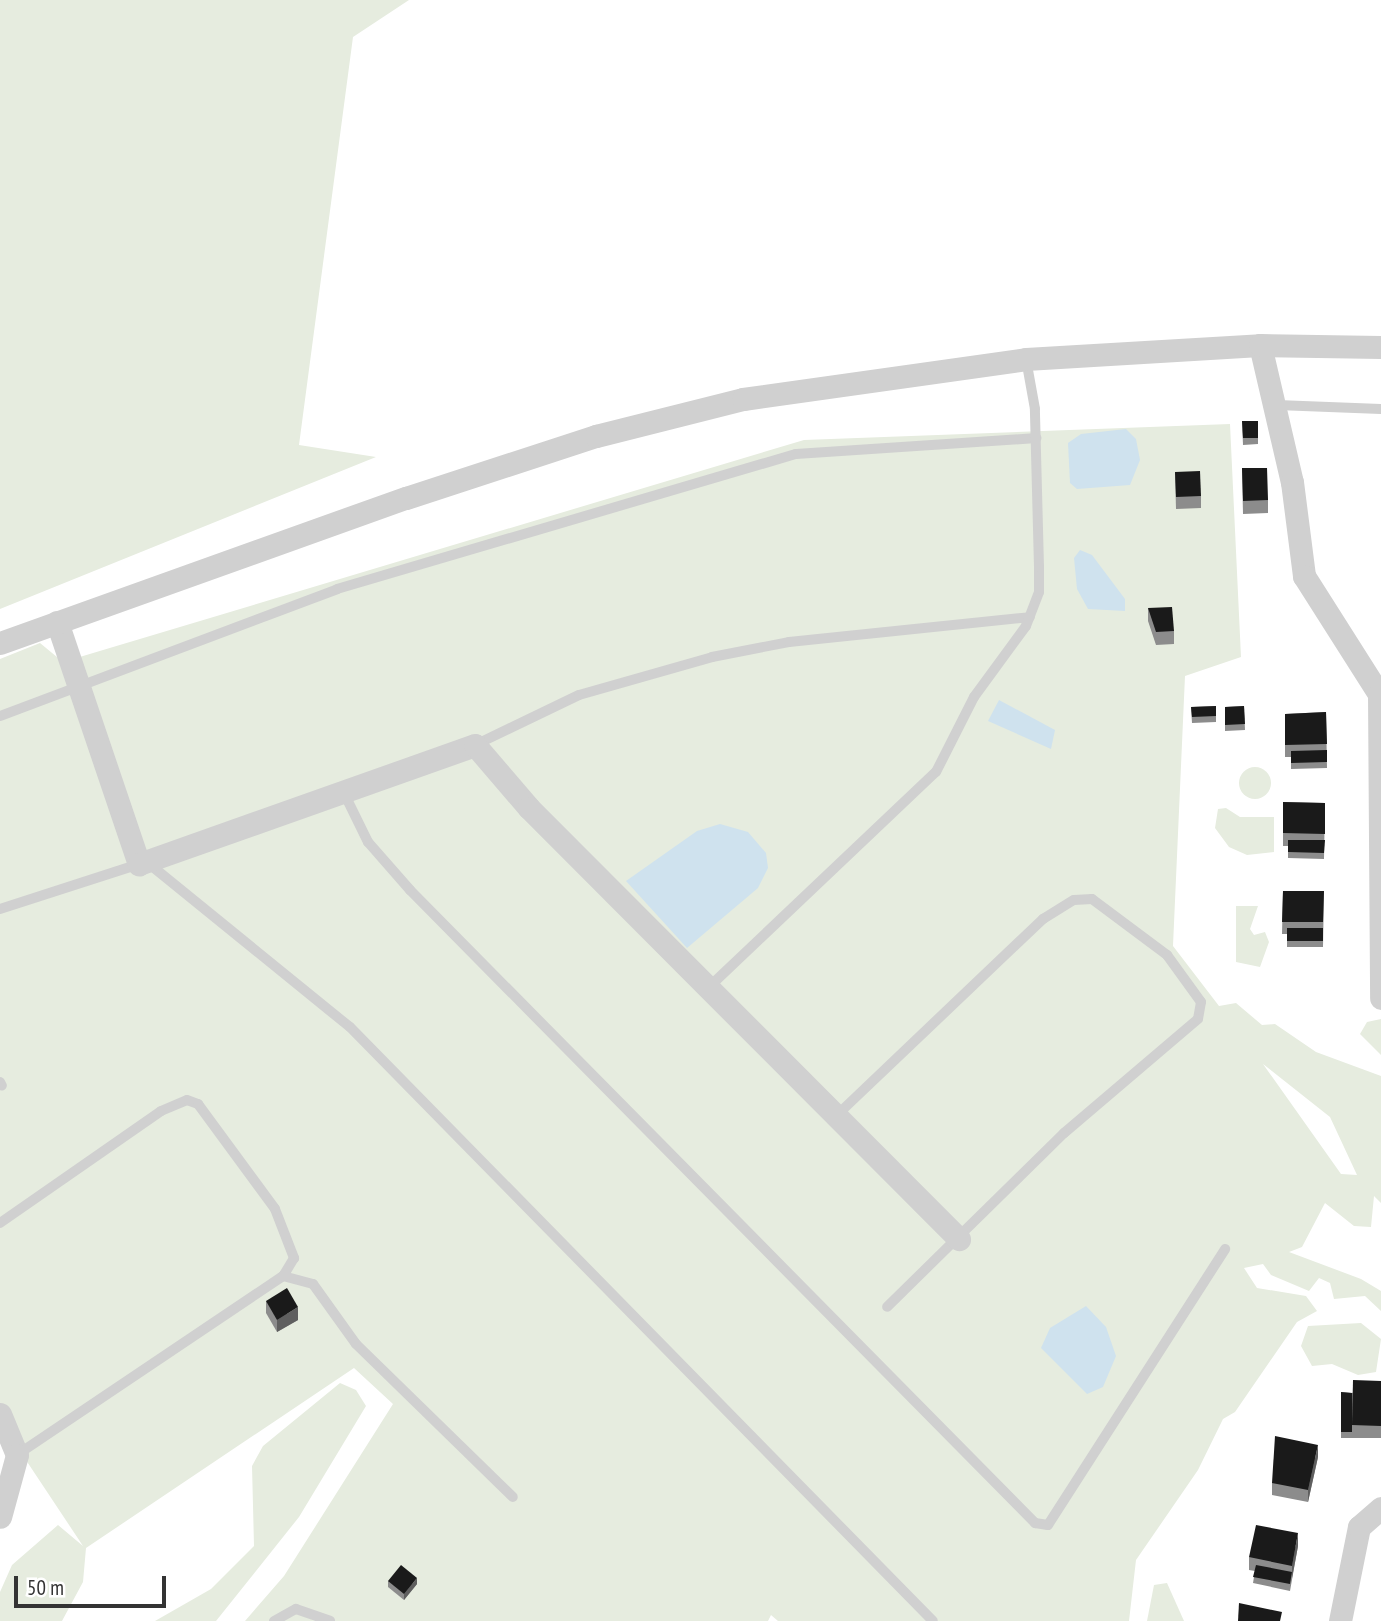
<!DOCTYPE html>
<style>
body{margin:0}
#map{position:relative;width:1381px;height:1621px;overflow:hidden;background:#fff;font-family:"PT Sans Narrow",sans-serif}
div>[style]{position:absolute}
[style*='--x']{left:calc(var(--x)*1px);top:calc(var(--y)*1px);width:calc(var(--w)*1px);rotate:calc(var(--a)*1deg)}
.green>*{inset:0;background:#e6ecdf}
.round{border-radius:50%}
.water>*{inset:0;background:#cfe2ee}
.service>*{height:10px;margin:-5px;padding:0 5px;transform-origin:5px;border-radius:5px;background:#d0d0d0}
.minor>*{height:23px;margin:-11.5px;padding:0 11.5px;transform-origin:11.5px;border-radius:11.5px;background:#d0d0d0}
.wall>*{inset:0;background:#8c8c8c}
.shaded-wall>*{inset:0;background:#5f5f5f}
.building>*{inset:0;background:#1a1a1a}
span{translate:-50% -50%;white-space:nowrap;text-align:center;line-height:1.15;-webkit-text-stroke:7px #fff;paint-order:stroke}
.scale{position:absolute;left:14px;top:1576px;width:152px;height:32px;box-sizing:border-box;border:4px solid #333;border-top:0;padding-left:9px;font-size:21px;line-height:24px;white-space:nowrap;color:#333;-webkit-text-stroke:5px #fff;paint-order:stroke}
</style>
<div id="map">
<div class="green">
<i style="clip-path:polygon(0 0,409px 0,353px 37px,299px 445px,376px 457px,0 609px)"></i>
<i style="clip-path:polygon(evenodd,1230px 424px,1241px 657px,1185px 676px,1173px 946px,1219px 1006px,1236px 1003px,1262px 1025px,1275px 1024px,1316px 1052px,1381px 1076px,1381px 1203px,1374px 1196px,1371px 1227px,1354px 1226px,1325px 1203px,1302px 1247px,1289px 1252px,1361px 1279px,1381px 1291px,1381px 1311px,1365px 1296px,1334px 1299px,1330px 1283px,1319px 1278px,1309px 1291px,1271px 1275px,1263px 1264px,1244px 1268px,1257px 1288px,1306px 1296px,1317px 1311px,1297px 1322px,1235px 1412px,1223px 1419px,1198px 1470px,1136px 1560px,1129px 1621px,778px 1621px,771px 1615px,768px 1621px,245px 1621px,284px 1576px,393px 1404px,354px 1368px,86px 1548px,83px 1582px,62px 1621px,0 1621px,0 1592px,12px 1565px,58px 1525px,83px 1546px,0 1421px,0 659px,40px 643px,63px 662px,804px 440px,1230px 424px,1263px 1064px,1330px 1117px,1357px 1175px,1341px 1174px,1263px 1064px)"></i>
<i class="round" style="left:1239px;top:767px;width:32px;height:32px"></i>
<i style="clip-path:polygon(1226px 808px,1240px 817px,1274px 817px,1274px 852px,1247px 855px,1229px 847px,1215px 828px,1218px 809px)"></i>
<i style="clip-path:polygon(1236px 906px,1258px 906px,1250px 929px,1254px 935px,1265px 932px,1269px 942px,1260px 967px,1236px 962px)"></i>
<i style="clip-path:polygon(1381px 1019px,1381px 1055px,1360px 1034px,1367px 1022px)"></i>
<i style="clip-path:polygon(1361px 1323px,1381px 1339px,1376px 1372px,1358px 1375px,1332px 1364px,1312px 1366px,1301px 1346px,1308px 1326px)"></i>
<i style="clip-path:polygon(340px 1383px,356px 1390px,366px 1406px,299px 1517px,216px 1621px,155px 1621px,211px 1589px,254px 1546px,252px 1466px,263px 1446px)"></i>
<i style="clip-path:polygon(1167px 1583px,1184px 1621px,1147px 1621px,1154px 1585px)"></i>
</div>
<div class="water">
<i style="clip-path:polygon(1126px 429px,1136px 439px,1140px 460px,1130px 485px,1077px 489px,1070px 483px,1068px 443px,1081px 434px)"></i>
<i style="clip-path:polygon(1080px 550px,1092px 555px,1125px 599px,1125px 611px,1088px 609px,1077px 589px,1074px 558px)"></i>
<i style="clip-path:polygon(999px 700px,1055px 730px,1051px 749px,988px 721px)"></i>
<i style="clip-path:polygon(720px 824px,748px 832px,766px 853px,768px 868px,758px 888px,687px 948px,626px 881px,697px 831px)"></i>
<i style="clip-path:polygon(1086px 1306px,1106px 1327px,1116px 1356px,1103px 1387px,1087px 1394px,1041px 1348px,1050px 1328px)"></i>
</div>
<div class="service">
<i style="--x:1277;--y:405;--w:104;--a:2.2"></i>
<i style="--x:0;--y:716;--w:360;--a:-20.6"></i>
<i style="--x:337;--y:589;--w:478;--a:-16.4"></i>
<i style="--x:796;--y:454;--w:241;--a:-3.8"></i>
<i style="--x:475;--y:745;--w:115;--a:-25.7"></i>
<i style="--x:579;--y:695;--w:138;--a:-15.9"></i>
<i style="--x:712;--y:657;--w:78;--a:-11"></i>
<i style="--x:789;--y:642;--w:242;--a:-5.9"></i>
<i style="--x:343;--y:791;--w:57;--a:63.9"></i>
<i style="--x:368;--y:842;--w:64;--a:48.8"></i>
<i style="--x:410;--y:890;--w:890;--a:45.36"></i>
<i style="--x:1035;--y:1523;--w:13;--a:9"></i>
<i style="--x:1048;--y:1525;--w:328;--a:-57.3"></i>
<i style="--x:148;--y:863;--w:260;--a:39.1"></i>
<i style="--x:350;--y:1027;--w:832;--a:45.54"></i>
<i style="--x:0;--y:909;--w:146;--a:-17.9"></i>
<i style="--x:708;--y:988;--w:314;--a:-43.5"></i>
<i style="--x:936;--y:772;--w:84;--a:-63.1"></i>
<i style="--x:974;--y:697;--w:88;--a:-53.8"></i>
<i style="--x:1026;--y:626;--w:36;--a:-69"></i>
<i style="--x:1039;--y:592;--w:25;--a:-90"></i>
<i style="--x:1039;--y:567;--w:158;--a:-91.5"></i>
<i style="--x:1035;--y:409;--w:51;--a:-100.2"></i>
<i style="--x:0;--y:1082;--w:4;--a:63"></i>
<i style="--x:836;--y:1116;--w:286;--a:-43.6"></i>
<i style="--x:1043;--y:919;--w:36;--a:-32"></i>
<i style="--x:1074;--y:900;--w:18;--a:-3"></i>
<i style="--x:1092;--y:899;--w:94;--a:36.7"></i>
<i style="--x:1167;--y:955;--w:58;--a:54.1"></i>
<i style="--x:1201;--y:1002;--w:17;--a:100"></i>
<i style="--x:1198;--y:1019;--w:176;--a:139.6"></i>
<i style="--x:1064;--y:1133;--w:248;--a:135.5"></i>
<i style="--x:0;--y:1223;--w:196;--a:-34.8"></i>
<i style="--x:161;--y:1111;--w:28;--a:-23"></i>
<i style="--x:187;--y:1100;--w:12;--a:20"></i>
<i style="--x:198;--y:1104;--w:130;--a:53.7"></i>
<i style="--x:275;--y:1209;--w:53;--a:68.8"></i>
<i style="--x:294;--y:1258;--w:21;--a:121"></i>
<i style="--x:283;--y:1276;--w:321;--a:146.1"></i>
<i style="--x:283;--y:1276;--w:31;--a:15"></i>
<i style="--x:313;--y:1284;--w:74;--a:54.4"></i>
<i style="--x:356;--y:1344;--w:219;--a:44.3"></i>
<i style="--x:274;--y:1621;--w:25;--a:-29"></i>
<i style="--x:296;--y:1609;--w:36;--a:19"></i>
</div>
<div class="minor">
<i style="--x:1260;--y:345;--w:141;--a:76.9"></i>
<i style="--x:1292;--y:482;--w:95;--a:82.7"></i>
<i style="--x:1304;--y:576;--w:140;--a:57.6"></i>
<i style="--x:1379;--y:694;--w:304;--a:89.6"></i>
<i style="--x:57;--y:622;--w:256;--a:71.3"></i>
<i style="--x:139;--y:864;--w:356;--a:-19.5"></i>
<i style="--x:475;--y:745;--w:83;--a:49.4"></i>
<i style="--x:529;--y:808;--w:609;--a:45.07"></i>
<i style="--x:0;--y:643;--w:431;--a:-19.7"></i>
<i style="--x:406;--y:498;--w:200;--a:-18.1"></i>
<i style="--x:596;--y:436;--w:152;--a:-14.1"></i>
<i style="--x:743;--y:399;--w:286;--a:-8"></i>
<i style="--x:1026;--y:359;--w:234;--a:-3.4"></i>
<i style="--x:1260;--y:345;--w:121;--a:0.9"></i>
<i style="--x:0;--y:1414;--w:44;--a:67.5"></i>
<i style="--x:17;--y:1455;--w:64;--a:105.3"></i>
<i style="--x:1340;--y:1621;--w:96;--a:-78.6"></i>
<i style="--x:1359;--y:1527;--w:29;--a:-41"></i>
</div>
<div class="wall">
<i style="clip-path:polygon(1242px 421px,1258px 421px,1258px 444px,1243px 445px)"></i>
<i style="clip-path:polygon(1242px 468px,1268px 500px,1268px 513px,1243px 514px)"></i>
<i style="clip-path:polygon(1175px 472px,1201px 496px,1201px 508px,1176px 509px)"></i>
<i style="clip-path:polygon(1148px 608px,1174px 631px,1174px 644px,1156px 645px,1148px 621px)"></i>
<i style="clip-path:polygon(1216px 706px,1216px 722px,1192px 723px,1191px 707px)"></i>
<i style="clip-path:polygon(1244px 706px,1245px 730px,1225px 731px,1225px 707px)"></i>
<i style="clip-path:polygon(1326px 712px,1327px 768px,1291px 769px,1291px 757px,1285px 757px,1285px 714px)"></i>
<i style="clip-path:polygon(1283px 802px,1325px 803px,1324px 859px,1288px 858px,1288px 846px,1283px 846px)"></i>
<i style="clip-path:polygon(1283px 891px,1324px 891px,1323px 947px,1287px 947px,1287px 934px,1282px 934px)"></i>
<i style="clip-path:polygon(266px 1301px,298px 1320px,277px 1332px,266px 1313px)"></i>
<i style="clip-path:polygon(1381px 1381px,1381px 1438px,1341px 1438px,1341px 1392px,1352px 1393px)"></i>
<i style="clip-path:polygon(1318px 1457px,1308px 1502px,1272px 1495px,1272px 1483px)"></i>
<i style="clip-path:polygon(1298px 1546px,1290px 1591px,1253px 1583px,1255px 1571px,1249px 1570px,1249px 1557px)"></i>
<i style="clip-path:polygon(388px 1581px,417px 1584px,404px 1600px,388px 1587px)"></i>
</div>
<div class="shaded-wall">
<i style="clip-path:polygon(298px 1307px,298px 1320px,277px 1332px,277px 1320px)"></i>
<i style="clip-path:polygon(1318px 1445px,1318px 1457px,1308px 1502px,1308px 1490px)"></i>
<i style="clip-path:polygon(1298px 1533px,1298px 1546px,1292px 1578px,1292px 1566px)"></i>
<i style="clip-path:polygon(417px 1578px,417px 1584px,404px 1600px,404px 1594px)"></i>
</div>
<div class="building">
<i style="clip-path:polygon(1242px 421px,1258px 421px,1258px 438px,1243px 438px)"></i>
<i style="clip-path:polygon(1242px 468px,1267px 468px,1268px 500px,1243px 501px)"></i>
<i style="clip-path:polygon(1200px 471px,1201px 496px,1176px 497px,1175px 472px)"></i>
<i style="clip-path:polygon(1172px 607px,1174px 631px,1156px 632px,1148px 608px)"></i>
<i style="clip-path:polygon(1216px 706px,1216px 716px,1192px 717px,1191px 707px)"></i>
<i style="clip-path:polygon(1244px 706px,1245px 724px,1225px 725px,1225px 707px)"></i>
<i style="clip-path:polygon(1326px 712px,1327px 744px,1285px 745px,1285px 714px)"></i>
<i style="clip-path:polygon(1327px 750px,1327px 762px,1291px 763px,1291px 751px)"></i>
<i style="clip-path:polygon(1283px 802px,1325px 803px,1325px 834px,1283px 833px)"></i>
<i style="clip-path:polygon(1288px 840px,1325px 840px,1324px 853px,1288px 852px)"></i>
<i style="clip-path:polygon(1283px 891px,1324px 891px,1323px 922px,1282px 922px)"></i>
<i style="clip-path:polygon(1287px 928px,1323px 928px,1323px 941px,1287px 941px)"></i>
<i style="clip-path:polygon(287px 1288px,298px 1307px,277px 1320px,266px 1301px)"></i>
<i style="clip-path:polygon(1353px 1380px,1381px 1381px,1381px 1426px,1352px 1425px)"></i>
<i style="clip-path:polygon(1341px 1392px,1352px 1393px,1352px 1432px,1341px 1432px)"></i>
<i style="clip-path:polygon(1275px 1436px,1318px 1445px,1308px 1490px,1272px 1483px)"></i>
<i style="clip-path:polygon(1256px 1525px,1298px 1533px,1292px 1566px,1249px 1557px)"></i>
<i style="clip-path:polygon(401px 1565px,417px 1578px,404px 1594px,388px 1581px)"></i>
<i style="clip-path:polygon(1256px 1565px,1292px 1572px,1290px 1584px,1253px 1577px)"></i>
<i style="clip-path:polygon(1239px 1603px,1282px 1612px,1280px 1621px,1238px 1621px)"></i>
</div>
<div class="scale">50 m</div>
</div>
